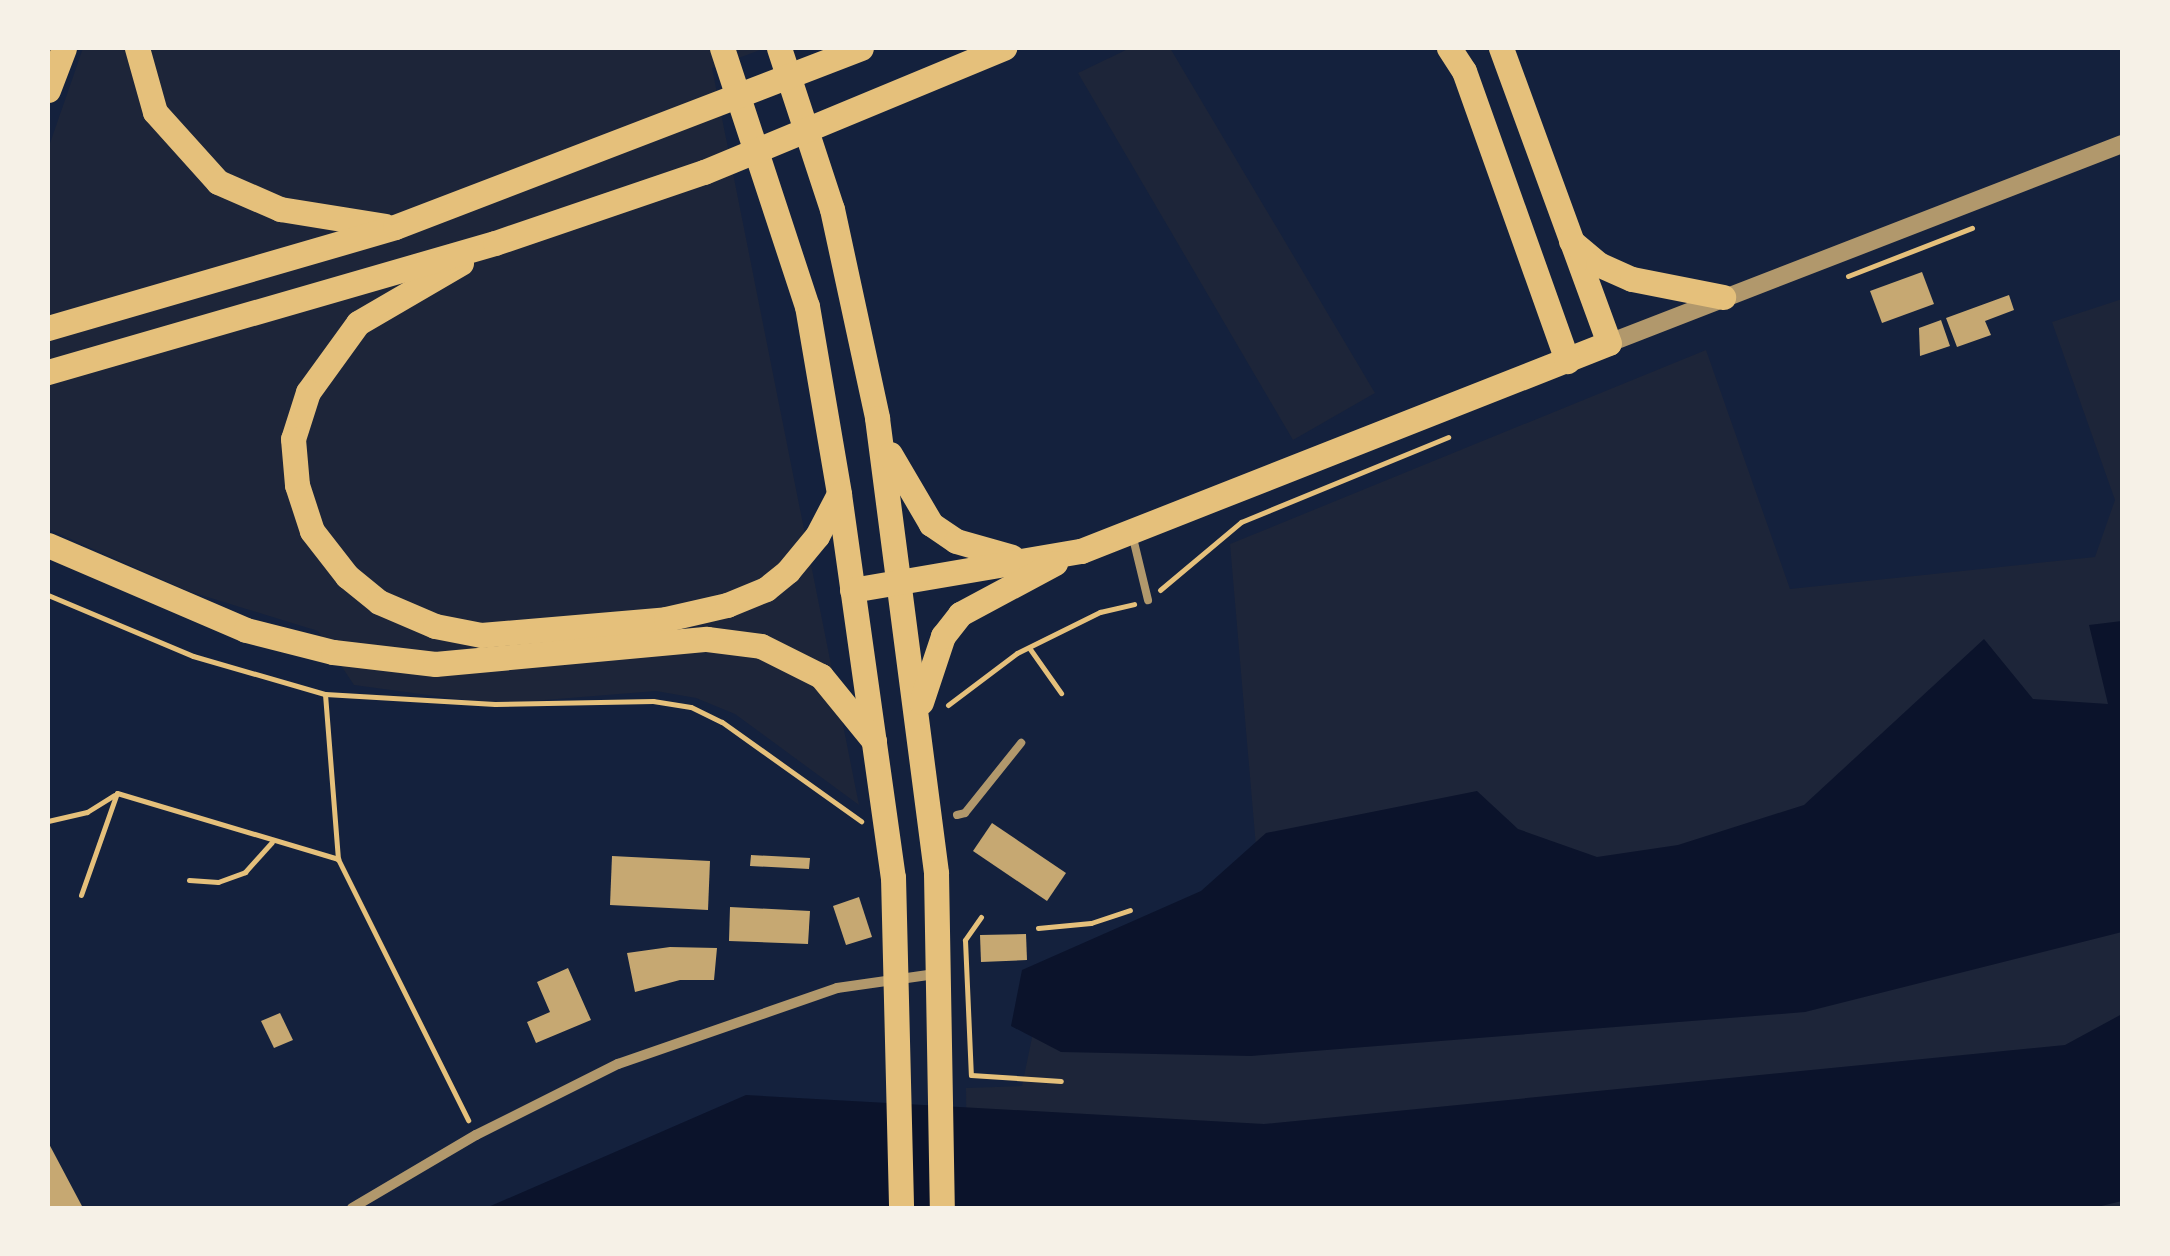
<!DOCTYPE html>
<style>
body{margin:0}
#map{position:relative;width:2170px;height:1256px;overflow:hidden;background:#14213d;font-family:"Source Sans 3",sans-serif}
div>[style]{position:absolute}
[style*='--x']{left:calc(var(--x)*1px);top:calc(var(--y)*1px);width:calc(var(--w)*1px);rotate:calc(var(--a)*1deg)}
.green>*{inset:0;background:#1d2539}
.water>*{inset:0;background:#0b132b}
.building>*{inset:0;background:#c6a872}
.path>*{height:5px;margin:-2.5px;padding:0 2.5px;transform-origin:2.5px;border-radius:2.5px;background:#e5c07b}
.service>*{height:8px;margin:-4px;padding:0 4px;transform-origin:4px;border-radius:4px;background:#b1986c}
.minor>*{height:10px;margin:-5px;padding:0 5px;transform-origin:5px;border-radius:5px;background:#b1986c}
.tertiary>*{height:18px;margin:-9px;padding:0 9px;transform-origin:9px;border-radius:9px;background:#b1986c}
.primary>*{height:25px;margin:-12.5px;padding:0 12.5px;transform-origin:12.5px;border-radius:12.5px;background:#e5c07b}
.trunk>*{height:25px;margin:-12.5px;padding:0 12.5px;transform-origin:12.5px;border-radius:12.5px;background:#e5c07b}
span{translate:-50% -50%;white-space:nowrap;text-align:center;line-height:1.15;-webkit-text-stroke:8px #f6f1e7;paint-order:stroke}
.frame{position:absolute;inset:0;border:50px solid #f6f1e7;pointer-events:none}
</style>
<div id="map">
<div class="green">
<i style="clip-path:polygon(83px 48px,765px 48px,712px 68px,859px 805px,735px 714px,696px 698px,656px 691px,494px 704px,354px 685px,318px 631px,188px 591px,48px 529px,48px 149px)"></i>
<i style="clip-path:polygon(1130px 48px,1170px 48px,1375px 393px,1293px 440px,1078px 73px)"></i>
<i style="clip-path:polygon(2122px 299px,2122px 1208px,967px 1208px,966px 1088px,1022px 1086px,1048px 960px,1258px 870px,1230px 544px,1706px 350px,1790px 589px,2095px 557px,2115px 500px,2052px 322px)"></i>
</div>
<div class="water">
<i style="clip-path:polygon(2122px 621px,2122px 932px,1805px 1012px,1251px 1056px,1061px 1052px,1011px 1026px,1022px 970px,1201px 891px,1266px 833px,1477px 791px,1518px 829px,1597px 857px,1678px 845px,1804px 805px,1984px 639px,2033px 699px,2108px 704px,2089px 625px)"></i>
<i style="clip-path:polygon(2122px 1014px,2122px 1201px,2093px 1208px,486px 1208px,746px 1095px,1264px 1124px,2065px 1045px)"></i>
</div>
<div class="building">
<i style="clip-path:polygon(1922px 272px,1934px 304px,1882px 323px,1870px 291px)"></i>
<i style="clip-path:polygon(2009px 295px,2014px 310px,1985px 321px,1991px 335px,1957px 347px,1946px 318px)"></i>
<i style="clip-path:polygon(1941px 320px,1950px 346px,1920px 356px,1919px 328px)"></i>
<i style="clip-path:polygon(992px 823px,1066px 873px,1047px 901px,973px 851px)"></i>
<i style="clip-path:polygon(751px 855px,810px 858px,809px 869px,750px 866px)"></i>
<i style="clip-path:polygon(612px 856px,710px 861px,708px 910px,610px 905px)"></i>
<i style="clip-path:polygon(859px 897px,872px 937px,846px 945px,833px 906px)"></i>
<i style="clip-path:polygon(730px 907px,810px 911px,808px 944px,729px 941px)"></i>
<i style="clip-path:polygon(1026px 934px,1027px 960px,981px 962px,980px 935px)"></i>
<i style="clip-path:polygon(670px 947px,717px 948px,714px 980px,680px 980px,635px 992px,627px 953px)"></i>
<i style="clip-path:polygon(568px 968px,591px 1020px,536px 1043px,527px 1022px,550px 1012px,537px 982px)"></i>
<i style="clip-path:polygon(280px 1013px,293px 1040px,274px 1048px,261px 1021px)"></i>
<i style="clip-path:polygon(48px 1142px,83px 1208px,51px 1208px,48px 1202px)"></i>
</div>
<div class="path">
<i style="--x:1848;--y:276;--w:133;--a:-21.2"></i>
<i style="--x:1160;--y:590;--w:106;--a:-40"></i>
<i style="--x:1241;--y:522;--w:224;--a:-22.3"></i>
<i style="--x:48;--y:595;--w:157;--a:22.8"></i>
<i style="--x:193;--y:656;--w:137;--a:16.1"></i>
<i style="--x:325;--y:694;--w:170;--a:3.4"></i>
<i style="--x:495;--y:704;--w:158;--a:-1.1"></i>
<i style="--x:653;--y:701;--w:38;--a:9"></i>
<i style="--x:691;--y:707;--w:34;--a:26"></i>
<i style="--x:722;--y:722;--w:171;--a:35.5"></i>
<i style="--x:1030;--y:649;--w:54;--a:54.8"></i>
<i style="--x:325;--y:694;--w:166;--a:85.5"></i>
<i style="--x:338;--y:859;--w:292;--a:63.5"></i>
<i style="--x:948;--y:705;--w:86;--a:-37"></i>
<i style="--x:1017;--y:653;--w:93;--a:-26.3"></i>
<i style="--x:1100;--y:612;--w:35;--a:-13"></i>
<i style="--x:117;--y:793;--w:231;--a:16.6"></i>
<i style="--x:48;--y:821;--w:40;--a:-13"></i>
<i style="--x:87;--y:812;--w:32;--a:-32"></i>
<i style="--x:189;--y:880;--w:29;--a:4"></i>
<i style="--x:218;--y:882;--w:29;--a:-20"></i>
<i style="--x:245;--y:872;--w:40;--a:-48"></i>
<i style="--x:81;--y:895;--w:108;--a:-70.6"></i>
<i style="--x:981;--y:917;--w:28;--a:125"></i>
<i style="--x:965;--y:940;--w:135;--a:87.5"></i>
<i style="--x:971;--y:1075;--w:90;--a:3.8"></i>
<i style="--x:1038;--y:928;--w:53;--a:-5.4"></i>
<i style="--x:1091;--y:923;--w:41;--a:-18.4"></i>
</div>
<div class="service">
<i style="--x:1133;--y:538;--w:64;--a:76.4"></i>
<i style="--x:957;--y:815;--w:8;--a:-14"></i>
<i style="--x:965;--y:813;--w:90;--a:-51.3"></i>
</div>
<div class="minor">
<i style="--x:352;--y:1208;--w:144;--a:-30.5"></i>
<i style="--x:476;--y:1135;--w:159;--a:-26.6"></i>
<i style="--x:618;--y:1064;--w:232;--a:-19.1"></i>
<i style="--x:837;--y:988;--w:99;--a:-8.1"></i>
</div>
<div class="tertiary">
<i style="--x:1609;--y:343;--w:550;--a:-21.2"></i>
</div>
<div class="primary">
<i style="--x:722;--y:48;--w:272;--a:71.8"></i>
<i style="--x:807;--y:306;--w:191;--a:80.3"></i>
<i style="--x:839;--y:494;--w:387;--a:82"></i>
<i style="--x:893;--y:877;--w:331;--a:88.6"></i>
<i style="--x:779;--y:48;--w:169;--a:71.8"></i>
<i style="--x:832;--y:209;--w:214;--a:77.8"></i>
<i style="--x:877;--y:418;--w:459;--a:82.6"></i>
<i style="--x:936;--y:873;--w:335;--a:89"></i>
<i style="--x:890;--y:454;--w:81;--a:59.6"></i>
<i style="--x:931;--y:524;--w:30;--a:34"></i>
<i style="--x:956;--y:541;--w:58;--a:15.9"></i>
<i style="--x:852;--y:590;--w:232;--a:-9.7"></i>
<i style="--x:1081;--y:551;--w:567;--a:-21.5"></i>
<i style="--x:921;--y:702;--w:70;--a:-71.6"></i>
<i style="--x:943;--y:636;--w:28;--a:-52"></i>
<i style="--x:960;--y:614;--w:108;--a:-28.2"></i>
</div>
<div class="trunk">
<i style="--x:137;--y:48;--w:66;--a:74.3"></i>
<i style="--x:155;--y:112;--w:94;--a:48"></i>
<i style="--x:218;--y:182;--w:68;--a:23.5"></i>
<i style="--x:280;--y:209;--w:106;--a:9.2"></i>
<i style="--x:1449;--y:48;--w:27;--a:57"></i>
<i style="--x:1464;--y:71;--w:308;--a:70.4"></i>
<i style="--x:1501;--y:48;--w:314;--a:69.9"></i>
<i style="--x:48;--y:90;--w:45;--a:-69.1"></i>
<i style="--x:1571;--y:241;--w:35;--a:40"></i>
<i style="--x:1598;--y:264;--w:37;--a:24"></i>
<i style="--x:1632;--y:279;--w:93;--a:11.2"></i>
<i style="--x:461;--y:263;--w:119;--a:149.8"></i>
<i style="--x:358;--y:323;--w:85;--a:125.9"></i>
<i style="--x:308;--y:392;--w:49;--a:107.7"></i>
<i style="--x:293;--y:439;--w:46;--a:85"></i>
<i style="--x:297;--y:485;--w:48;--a:71.9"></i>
<i style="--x:312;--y:531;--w:57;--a:52.1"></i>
<i style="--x:347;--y:576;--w:41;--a:39.1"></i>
<i style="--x:379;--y:602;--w:61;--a:23.2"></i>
<i style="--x:435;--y:626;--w:47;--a:11.1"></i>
<i style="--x:481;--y:635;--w:186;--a:-4.9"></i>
<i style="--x:666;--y:619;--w:63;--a:-12.9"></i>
<i style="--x:727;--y:605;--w:42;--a:-22.3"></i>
<i style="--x:766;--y:589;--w:28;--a:-39"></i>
<i style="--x:788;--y:571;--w:45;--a:-50.4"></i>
<i style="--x:817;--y:536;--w:47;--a:-62.4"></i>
<i style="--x:48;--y:328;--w:361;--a:-16.2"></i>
<i style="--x:395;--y:227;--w:499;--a:-21"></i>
<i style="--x:48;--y:372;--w:465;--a:-16.1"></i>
<i style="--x:495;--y:243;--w:221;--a:-18.8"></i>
<i style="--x:704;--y:172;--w:325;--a:-22.5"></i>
<i style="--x:48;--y:545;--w:215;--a:23.2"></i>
<i style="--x:246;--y:630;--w:90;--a:14.2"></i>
<i style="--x:333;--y:652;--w:103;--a:6.7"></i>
<i style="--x:435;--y:664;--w:273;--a:-5.3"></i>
<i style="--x:707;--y:639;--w:54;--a:7.4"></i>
<i style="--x:761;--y:646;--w:67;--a:26.6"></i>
<i style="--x:821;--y:676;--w:84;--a:50.8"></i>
</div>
<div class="frame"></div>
</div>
